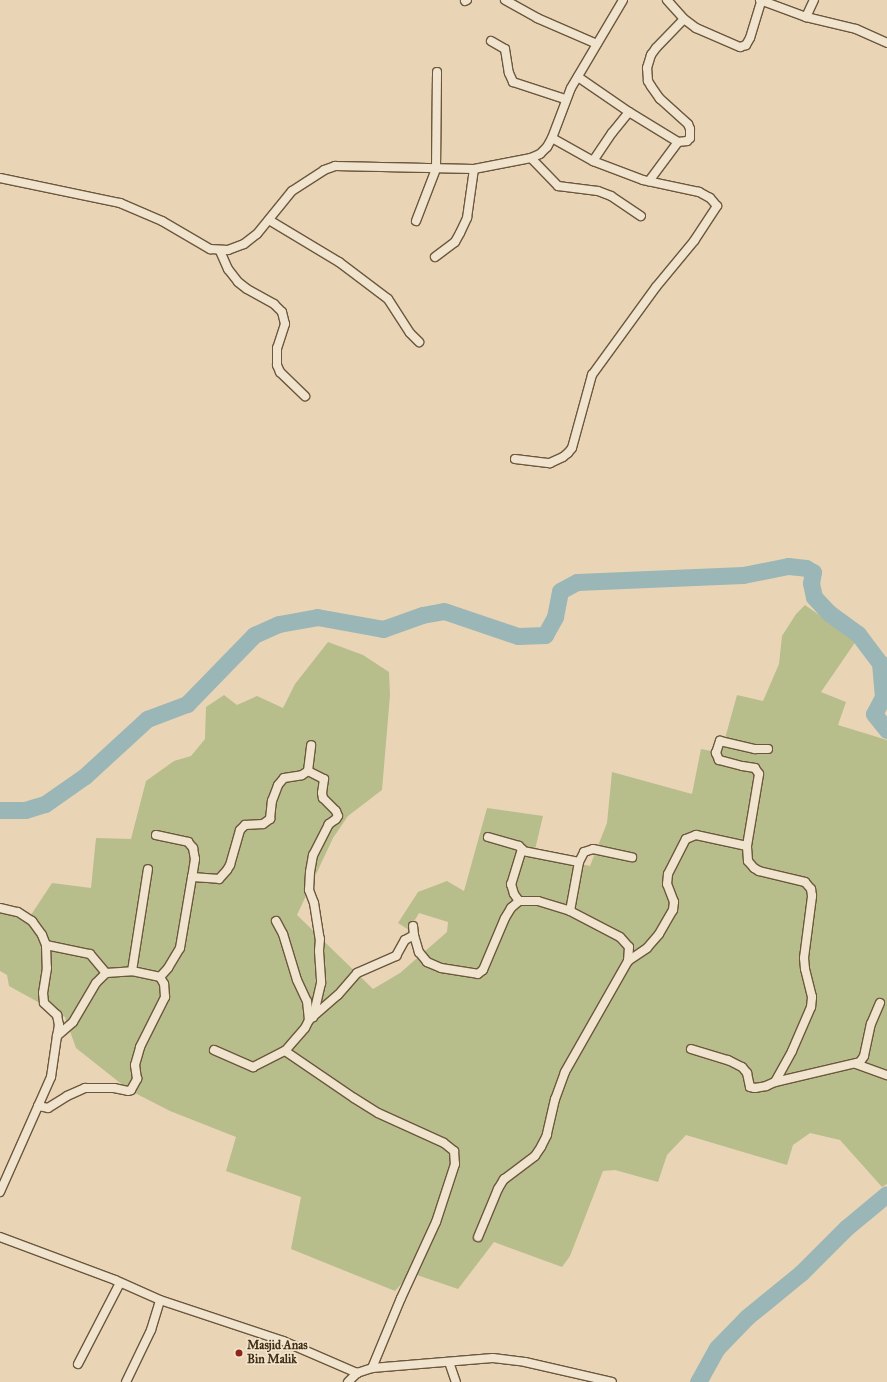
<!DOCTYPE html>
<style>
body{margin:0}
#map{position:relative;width:887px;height:1382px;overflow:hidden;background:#e9d5b5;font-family:"IM FELL Great Primer",serif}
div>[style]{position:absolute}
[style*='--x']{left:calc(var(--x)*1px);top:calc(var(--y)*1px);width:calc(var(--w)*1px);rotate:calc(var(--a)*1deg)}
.green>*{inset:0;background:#b8bd8c}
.river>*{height:17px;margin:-8.5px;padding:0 8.5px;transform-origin:8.5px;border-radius:8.5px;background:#9bb6b7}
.roads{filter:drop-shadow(1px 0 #6c573c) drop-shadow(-1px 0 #6c573c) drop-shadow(0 1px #6c573c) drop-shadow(0 -1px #6c573c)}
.minor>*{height:8px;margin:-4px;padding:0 4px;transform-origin:4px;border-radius:4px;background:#f1e4cf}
.dots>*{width:11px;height:11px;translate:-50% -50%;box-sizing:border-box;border:2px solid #f1e4cf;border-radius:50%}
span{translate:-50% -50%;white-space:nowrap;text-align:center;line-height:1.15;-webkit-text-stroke:3.5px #f1e4cf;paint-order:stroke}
.poi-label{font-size:12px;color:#432d13;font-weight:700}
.left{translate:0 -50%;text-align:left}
</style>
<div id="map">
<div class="green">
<i style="clip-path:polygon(805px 605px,856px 641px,821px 692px,846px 702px,838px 725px,887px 740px,887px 1184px,882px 1187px,840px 1140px,810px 1133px,793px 1145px,787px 1165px,686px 1135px,667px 1155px,658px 1182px,615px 1170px,603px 1171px,570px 1256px,562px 1267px,494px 1242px,458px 1289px,411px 1273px,395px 1291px,291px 1249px,301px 1197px,226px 1171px,236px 1137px,170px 1111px,129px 1090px,76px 1048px,65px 1017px,9px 986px,7px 975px,0 971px,0 910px,20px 919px,29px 918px,52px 883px,91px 888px,96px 838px,131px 839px,146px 781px,174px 761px,191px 756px,205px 739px,206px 707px,224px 695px,237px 705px,257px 696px,283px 708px,295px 684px,328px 642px,363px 655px,389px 672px,390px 695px,382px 790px,348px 816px,333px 838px,297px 915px,373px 989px,400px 973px,447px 932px,448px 922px,419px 913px,409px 930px,398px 923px,418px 892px,447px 881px,464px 891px,487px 808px,543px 816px,534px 854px,590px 866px,607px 823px,612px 772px,692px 794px,701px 749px,721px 753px,737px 695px,763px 701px,779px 664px,782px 636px,796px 614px)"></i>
</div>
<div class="river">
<i style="--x:0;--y:810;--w:25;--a:0"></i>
<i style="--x:25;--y:810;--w:21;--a:-17"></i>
<i style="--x:45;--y:804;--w:49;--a:-35"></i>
<i style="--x:85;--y:776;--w:84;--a:-42.6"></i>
<i style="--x:147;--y:719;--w:43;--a:-20.6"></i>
<i style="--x:187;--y:704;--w:96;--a:-45.8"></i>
<i style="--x:254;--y:635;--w:27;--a:-24"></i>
<i style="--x:279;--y:624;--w:39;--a:-10"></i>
<i style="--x:317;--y:617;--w:67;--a:10.3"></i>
<i style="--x:383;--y:629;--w:41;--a:-19.7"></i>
<i style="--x:422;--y:615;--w:22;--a:-10"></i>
<i style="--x:444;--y:611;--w:78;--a:18.7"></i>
<i style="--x:518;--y:636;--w:27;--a:-2"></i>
<i style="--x:545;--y:635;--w:21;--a:-61"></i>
<i style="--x:555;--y:617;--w:26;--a:-79"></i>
<i style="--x:560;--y:591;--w:19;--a:-28"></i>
<i style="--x:577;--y:582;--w:166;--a:-2.4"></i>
<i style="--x:743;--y:575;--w:46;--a:-11.3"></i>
<i style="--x:788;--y:566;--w:18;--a:6"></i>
<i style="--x:806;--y:568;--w:8;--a:30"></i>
<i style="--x:813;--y:572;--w:11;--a:100"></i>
<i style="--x:811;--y:583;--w:14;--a:78"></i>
<i style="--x:814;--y:597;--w:22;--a:47"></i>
<i style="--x:829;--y:613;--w:36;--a:36"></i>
<i style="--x:858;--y:634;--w:36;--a:53"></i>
<i style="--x:880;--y:663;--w:34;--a:85"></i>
<i style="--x:883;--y:697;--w:19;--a:118"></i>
<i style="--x:874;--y:714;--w:21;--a:51"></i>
<i style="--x:698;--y:1382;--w:39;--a:-61"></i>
<i style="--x:717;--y:1348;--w:43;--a:-45.9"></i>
<i style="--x:747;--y:1317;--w:70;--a:-39.2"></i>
<i style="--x:801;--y:1273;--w:64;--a:-45"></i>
<i style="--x:846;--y:1228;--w:53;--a:-39.7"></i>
</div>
<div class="roads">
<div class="minor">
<i style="--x:505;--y:0;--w:37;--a:29"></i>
<i style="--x:537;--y:18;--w:65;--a:23.4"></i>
<i style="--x:667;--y:0;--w:25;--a:48"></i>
<i style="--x:684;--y:19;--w:15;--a:37"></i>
<i style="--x:696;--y:28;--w:48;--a:23.4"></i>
<i style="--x:740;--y:47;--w:6;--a:-18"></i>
<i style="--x:746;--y:45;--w:8;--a:-60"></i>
<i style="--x:750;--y:38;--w:39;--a:-73"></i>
<i style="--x:760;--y:0;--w:49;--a:20.3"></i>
<i style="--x:806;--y:17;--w:51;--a:13.5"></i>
<i style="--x:856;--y:29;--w:34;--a:24"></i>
<i style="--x:465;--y:1;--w:2;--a:-27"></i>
<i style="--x:806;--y:17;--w:19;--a:-65"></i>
<i style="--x:491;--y:41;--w:16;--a:30"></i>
<i style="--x:505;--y:49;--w:24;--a:81"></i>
<i style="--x:509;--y:73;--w:10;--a:66"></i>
<i style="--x:513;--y:82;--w:55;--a:18.1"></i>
<i style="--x:629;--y:112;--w:57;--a:31.5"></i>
<i style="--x:678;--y:142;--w:49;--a:126.6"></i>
<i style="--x:552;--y:138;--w:47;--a:29.3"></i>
<i style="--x:678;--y:142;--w:9;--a:-6"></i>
<i style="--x:687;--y:141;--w:4;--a:-45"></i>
<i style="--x:690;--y:138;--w:9;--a:-90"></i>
<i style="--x:690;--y:129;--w:5;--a:-112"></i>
<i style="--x:688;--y:124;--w:38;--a:-138"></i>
<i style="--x:660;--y:99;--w:16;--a:-125"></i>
<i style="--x:651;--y:86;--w:6;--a:-121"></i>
<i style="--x:648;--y:81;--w:13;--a:-94"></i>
<i style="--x:647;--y:68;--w:14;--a:-73"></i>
<i style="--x:651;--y:55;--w:9;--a:-54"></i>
<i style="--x:656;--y:48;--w:40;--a:-46"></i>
<i style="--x:531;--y:158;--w:39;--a:46"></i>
<i style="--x:558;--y:186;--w:40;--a:7.1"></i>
<i style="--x:598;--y:191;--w:14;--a:21"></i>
<i style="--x:611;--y:196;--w:36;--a:34"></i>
<i style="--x:0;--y:178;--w:123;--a:11.8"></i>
<i style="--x:120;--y:203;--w:46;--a:23.2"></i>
<i style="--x:162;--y:221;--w:56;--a:30.3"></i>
<i style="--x:210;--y:249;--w:18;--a:3"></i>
<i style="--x:228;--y:250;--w:17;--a:-21"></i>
<i style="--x:244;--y:244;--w:16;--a:-38"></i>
<i style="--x:257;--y:234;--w:55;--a:-50.9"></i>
<i style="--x:292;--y:191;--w:38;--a:-33"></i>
<i style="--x:324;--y:170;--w:12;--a:-20"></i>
<i style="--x:335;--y:166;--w:139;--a:1.2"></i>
<i style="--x:474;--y:169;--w:58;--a:-10.9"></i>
<i style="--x:531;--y:158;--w:10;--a:-24"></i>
<i style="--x:540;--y:154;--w:10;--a:-45"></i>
<i style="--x:547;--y:147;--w:10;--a:-61"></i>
<i style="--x:552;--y:138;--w:53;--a:-69.2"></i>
<i style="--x:571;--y:88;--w:102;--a:-59.4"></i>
<i style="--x:269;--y:220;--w:82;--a:31"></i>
<i style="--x:339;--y:262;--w:61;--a:37.1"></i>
<i style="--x:388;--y:299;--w:40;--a:57.1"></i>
<i style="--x:410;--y:333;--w:13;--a:45"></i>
<i style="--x:416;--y:221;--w:56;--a:-69"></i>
<i style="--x:436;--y:169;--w:97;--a:-89.4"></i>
<i style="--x:220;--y:251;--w:20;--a:66"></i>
<i style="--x:228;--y:269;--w:16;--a:52"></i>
<i style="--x:238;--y:282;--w:11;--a:38"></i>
<i style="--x:247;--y:289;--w:31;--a:29"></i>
<i style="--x:274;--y:304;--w:11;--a:45"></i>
<i style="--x:282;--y:312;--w:12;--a:76"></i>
<i style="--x:285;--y:324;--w:25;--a:108"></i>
<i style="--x:277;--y:348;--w:17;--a:90"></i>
<i style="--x:277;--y:365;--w:8;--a:67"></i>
<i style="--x:280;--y:372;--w:35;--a:44"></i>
<i style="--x:435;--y:257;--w:25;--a:-37"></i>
<i style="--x:455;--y:242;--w:10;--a:-61"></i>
<i style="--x:460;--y:233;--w:17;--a:-65"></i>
<i style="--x:467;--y:218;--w:49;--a:-81.9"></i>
<i style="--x:515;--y:459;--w:35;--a:7"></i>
<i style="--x:550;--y:463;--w:14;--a:-25"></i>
<i style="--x:563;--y:457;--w:6;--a:-39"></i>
<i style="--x:568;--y:453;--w:6;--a:-51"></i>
<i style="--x:572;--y:448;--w:76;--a:-74.7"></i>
<i style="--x:592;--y:375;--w:109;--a:-54"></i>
<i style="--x:656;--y:287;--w:60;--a:-50.4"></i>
<i style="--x:694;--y:241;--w:42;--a:-56.7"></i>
<i style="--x:717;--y:206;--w:11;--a:-131"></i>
<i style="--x:710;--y:198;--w:13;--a:-151"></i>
<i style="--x:699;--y:192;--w:57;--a:-167.9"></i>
<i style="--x:643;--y:180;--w:53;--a:-159.2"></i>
<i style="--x:593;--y:161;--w:34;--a:-56"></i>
<i style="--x:612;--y:133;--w:27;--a:-51"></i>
<i style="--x:629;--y:112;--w:62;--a:-145.5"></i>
<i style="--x:308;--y:771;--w:18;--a:27"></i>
<i style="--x:324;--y:779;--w:14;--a:98"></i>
<i style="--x:322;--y:793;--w:5;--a:79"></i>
<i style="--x:323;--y:798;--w:18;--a:45"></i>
<i style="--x:336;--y:811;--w:5;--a:68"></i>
<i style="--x:338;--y:816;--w:4;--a:124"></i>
<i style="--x:336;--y:819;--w:9;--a:144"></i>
<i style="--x:329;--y:824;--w:35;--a:117"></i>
<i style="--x:313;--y:855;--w:17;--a:100"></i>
<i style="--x:310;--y:872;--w:18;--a:93"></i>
<i style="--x:309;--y:890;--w:14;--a:69"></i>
<i style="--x:314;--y:903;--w:36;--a:81"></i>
<i style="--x:320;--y:939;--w:12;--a:95"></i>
<i style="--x:319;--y:951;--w:32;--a:86"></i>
<i style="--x:321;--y:983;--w:35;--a:103"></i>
<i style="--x:156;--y:835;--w:33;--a:12"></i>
<i style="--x:188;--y:842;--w:8;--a:50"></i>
<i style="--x:193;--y:848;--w:11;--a:80"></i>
<i style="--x:195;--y:859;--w:18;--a:99"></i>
<i style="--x:488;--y:837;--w:32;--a:16"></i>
<i style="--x:519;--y:846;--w:4;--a:45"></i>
<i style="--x:522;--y:849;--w:37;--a:107"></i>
<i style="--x:511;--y:884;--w:10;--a:73"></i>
<i style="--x:514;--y:894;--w:9;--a:54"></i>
<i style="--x:523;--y:851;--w:57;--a:11.1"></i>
<i style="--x:579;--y:862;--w:11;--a:-63"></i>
<i style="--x:584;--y:852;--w:9;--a:-18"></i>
<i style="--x:593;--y:849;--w:40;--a:12"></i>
<i style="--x:0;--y:908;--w:18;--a:13"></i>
<i style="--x:18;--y:912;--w:17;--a:33"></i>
<i style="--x:32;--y:921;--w:17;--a:54"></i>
<i style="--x:42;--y:935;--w:11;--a:68"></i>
<i style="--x:46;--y:945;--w:23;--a:88"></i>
<i style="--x:47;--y:968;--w:25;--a:99"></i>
<i style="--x:43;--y:993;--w:10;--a:84"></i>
<i style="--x:44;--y:1003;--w:18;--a:43"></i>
<i style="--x:57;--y:1015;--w:10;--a:79"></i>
<i style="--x:59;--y:1025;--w:11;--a:100"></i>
<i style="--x:570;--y:911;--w:50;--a:-79.6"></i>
<i style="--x:276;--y:921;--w:15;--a:62"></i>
<i style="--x:283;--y:934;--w:48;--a:73.1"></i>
<i style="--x:297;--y:980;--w:23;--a:65"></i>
<i style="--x:307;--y:1001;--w:19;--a:84"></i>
<i style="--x:414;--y:935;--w:18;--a:74"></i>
<i style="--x:419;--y:952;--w:13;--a:51"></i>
<i style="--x:427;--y:962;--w:15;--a:23"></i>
<i style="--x:441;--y:968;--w:37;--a:9"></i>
<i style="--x:478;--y:974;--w:6;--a:-39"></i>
<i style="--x:483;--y:970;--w:56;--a:-67.1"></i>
<i style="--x:505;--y:918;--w:12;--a:-59"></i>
<i style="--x:511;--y:908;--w:11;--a:-41"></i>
<i style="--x:519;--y:901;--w:19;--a:0"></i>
<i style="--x:538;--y:901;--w:34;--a:17"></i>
<i style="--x:570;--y:911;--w:56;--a:27.5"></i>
<i style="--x:620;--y:937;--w:13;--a:48"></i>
<i style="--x:629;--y:947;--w:14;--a:94"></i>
<i style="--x:628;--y:961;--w:128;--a:119.6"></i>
<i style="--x:565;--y:1072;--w:29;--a:110"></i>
<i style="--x:555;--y:1099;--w:37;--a:103"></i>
<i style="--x:547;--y:1135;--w:13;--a:117"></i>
<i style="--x:541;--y:1147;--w:11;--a:124"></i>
<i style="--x:535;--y:1156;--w:39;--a:143"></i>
<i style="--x:504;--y:1179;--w:12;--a:121"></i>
<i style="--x:498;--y:1189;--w:52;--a:112.6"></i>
<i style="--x:46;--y:945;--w:45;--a:11.6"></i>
<i style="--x:90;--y:954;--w:25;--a:50"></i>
<i style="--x:628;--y:961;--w:23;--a:-34"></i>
<i style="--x:647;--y:948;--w:18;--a:-49"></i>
<i style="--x:659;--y:934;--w:28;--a:-60"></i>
<i style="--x:673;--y:910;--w:8;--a:-83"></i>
<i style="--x:674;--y:902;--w:19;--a:-111"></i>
<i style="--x:667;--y:884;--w:10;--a:-84"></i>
<i style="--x:668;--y:874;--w:39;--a:-63"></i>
<i style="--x:686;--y:839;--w:11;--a:-22"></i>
<i style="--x:696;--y:835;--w:52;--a:12.2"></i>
<i style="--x:747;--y:846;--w:73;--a:-80.5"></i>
<i style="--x:759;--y:774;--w:7;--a:-124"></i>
<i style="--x:755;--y:768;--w:13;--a:-171"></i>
<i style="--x:742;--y:766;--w:24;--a:-165"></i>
<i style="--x:719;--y:760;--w:8;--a:-113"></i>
<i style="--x:716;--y:753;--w:13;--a:-72"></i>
<i style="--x:720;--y:741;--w:36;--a:13"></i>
<i style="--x:755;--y:749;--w:13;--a:0"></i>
<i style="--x:132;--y:971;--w:103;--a:-81.1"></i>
<i style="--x:691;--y:1049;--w:39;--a:17"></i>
<i style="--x:728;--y:1060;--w:16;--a:27"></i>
<i style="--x:742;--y:1067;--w:8;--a:50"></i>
<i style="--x:747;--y:1073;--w:14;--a:78"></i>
<i style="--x:750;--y:1087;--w:5;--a:11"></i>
<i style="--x:755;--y:1088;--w:11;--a:-10"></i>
<i style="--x:766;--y:1086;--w:10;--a:-24"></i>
<i style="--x:775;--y:1082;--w:35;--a:-61"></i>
<i style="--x:792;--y:1051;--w:48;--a:-66.6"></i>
<i style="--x:811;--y:1007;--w:10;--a:-84"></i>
<i style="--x:812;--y:997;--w:29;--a:-104"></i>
<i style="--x:805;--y:969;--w:11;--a:-95"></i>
<i style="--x:804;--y:958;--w:63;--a:-82.6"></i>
<i style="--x:812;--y:896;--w:7;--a:-98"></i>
<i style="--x:811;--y:889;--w:9;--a:-131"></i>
<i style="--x:805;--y:882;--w:47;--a:-166.6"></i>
<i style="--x:759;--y:871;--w:6;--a:-149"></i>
<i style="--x:754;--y:868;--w:9;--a:-131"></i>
<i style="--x:748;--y:861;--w:15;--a:-94"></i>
<i style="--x:214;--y:1050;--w:43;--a:23.6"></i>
<i style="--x:253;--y:1067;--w:36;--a:-27"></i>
<i style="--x:285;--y:1051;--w:83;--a:34.3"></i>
<i style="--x:354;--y:1098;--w:28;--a:32"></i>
<i style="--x:378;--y:1113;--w:72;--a:24.4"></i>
<i style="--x:444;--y:1143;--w:13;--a:39"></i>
<i style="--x:454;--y:1151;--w:13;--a:86"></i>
<i style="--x:455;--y:1164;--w:61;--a:108.1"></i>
<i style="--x:436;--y:1222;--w:84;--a:114.7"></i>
<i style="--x:401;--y:1298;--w:76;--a:112.5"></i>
<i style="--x:285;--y:1051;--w:30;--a:-49"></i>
<i style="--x:305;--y:1028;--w:9;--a:-63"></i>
<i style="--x:309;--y:1020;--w:38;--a:-41"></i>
<i style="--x:338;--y:995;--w:29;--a:-49"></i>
<i style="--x:357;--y:973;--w:43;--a:-23.6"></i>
<i style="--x:396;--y:956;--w:18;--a:-61"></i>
<i style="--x:405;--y:940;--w:10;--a:-29"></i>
<i style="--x:414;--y:935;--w:9;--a:-96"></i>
<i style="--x:856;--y:1064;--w:33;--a:20"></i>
<i style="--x:775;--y:1082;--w:87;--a:-13.2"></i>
<i style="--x:860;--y:1062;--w:7;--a:-56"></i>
<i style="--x:864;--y:1056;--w:33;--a:-78"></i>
<i style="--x:871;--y:1024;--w:23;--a:-67"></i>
<i style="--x:38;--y:1106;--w:10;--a:11"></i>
<i style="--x:48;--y:1108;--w:22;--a:-32"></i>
<i style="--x:67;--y:1096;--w:20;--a:-24"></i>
<i style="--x:85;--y:1088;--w:29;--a:0"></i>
<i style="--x:114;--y:1088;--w:14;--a:12"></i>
<i style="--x:128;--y:1091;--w:3;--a:-18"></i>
<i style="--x:131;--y:1090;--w:13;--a:-61"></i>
<i style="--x:137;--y:1079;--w:14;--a:-98"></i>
<i style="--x:135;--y:1065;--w:19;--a:-74"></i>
<i style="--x:140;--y:1047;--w:56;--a:-63.4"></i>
<i style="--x:165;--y:997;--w:13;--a:-94"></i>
<i style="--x:164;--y:984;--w:8;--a:-120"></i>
<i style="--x:0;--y:1192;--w:126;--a:-66.1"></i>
<i style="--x:51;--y:1077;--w:41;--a:-81.7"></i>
<i style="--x:57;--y:1036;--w:21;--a:-41"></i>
<i style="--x:73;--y:1022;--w:45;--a:-59.5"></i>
<i style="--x:96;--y:983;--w:14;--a:-45"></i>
<i style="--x:106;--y:973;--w:26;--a:-4"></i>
<i style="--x:132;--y:971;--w:29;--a:12"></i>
<i style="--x:160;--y:977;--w:12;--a:-48"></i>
<i style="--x:168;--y:968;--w:23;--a:-59"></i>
<i style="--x:180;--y:948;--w:72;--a:-80.4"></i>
<i style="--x:192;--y:877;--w:27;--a:4"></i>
<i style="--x:219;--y:879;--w:12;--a:-48"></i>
<i style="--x:227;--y:870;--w:6;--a:-59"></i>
<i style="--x:230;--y:865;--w:36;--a:-74"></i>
<i style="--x:240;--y:830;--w:7;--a:-45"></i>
<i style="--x:245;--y:825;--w:18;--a:-3"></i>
<i style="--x:263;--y:824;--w:9;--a:-36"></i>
<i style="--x:270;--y:819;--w:18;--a:-84"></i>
<i style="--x:272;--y:801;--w:17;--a:-69"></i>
<i style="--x:278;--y:785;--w:9;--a:-49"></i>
<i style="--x:284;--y:778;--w:18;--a:-9"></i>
<i style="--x:302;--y:775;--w:7;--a:-34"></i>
<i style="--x:308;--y:771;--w:26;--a:-83"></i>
<i style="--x:0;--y:1237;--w:123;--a:20.5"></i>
<i style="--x:115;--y:1280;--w:49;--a:24"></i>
<i style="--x:160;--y:1300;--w:130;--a:18.4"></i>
<i style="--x:283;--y:1341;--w:81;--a:23.4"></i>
<i style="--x:449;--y:1362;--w:21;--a:71"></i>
<i style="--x:78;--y:1364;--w:91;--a:-62.6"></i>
<i style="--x:126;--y:1382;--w:58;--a:-64.3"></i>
<i style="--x:151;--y:1330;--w:31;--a:-73"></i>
<i style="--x:348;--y:1382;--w:13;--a:-45"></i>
<i style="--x:357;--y:1373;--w:16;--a:-18"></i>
<i style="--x:372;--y:1368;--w:121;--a:-4.7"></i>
<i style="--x:493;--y:1358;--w:32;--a:7"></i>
<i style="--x:525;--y:1362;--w:89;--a:12.9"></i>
</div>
</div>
<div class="dots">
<i style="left:239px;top:1353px;background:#8f2418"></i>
</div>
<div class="poi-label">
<span class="left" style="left:247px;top:1353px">Masjid Anas<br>Bin Malik</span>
</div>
</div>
